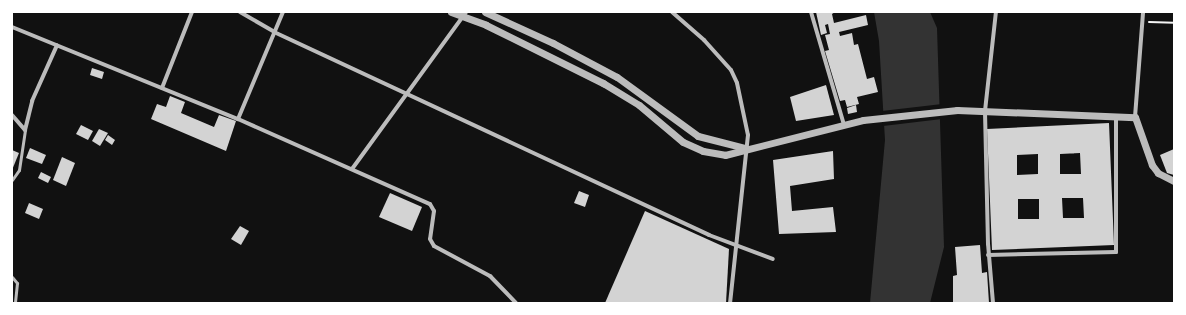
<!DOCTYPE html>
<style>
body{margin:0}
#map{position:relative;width:1186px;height:315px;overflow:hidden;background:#111;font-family:"DejaVu Sans",sans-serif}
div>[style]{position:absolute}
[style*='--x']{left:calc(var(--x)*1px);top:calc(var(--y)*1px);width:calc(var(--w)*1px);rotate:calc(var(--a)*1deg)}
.water>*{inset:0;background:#333}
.pier>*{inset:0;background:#111}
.building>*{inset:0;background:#d3d3d3}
.path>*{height:2px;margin:-1px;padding:0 1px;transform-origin:1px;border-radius:1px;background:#f5f5f5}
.service>*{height:3px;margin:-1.5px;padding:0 1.5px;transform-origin:1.5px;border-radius:1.5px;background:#bcbcbc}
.minor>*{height:4px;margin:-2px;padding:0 2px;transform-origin:2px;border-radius:2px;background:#bcbcbc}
.tertiary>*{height:7px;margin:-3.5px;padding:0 3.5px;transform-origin:3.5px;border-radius:3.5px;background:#bcbcbc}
span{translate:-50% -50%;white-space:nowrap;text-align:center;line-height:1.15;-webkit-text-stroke:3.5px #fff;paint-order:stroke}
.frame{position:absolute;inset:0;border:13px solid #fff;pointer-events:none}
</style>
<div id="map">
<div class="water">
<i style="clip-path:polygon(874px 12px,930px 12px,937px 28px,944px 247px,930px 303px,870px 303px,885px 140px,879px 41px)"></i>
</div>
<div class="pier">
<i style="clip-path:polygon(942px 104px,942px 119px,883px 126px,882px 111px)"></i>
</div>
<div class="building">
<i style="clip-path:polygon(816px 12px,835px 12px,832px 14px,834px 23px,866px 15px,868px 25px,839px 32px,840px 36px,852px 33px,854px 45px,858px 44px,867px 79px,874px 77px,878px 92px,857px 97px,859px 104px,847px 107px,845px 100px,840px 101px,825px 51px,829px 50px,825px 35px,830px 34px,828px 24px,825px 25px,827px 33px,821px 35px)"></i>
<i style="clip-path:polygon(92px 68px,104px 72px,102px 79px,90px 75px)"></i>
<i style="clip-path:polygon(826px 85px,834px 115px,796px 121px,790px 97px)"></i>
<i style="clip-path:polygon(170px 96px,185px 102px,181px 113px,214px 127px,219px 115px,236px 121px,226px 151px,151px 119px,157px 104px,166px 107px)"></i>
<i style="clip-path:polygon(856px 105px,857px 112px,848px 114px,847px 108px)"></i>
<i style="clip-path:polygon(evenodd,1109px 123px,1114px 245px,992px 250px,987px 129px,1109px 123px,1080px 153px,1081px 174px,1060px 174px,1060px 154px,1080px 153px,1109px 123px,1038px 154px,1038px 174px,1017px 175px,1017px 155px,1038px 154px,1109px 123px,1062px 198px,1083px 198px,1084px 218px,1063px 218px,1062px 198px,1109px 123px,1018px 199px,1039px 199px,1039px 219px,1018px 219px,1018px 199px)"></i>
<i style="clip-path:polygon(81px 125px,93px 131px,88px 140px,76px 134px)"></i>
<i style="clip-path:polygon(99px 129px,108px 133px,100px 146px,92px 141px)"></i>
<i style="clip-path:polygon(108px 135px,115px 140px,112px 145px,105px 140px)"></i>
<i style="clip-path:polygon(30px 148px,46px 155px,42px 164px,26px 158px)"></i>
<i style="clip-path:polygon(1174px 149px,1174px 175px,1167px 173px,1160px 155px)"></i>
<i style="clip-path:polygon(12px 150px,19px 153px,12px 170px)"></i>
<i style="clip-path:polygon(833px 151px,834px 179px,790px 186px,792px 211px,833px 207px,836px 232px,779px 234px,773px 160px)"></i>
<i style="clip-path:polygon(62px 157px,75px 163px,66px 186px,53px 180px)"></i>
<i style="clip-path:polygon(41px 172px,51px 177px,48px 183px,38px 178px)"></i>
<i style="clip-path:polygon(579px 191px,589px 195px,585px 207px,574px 203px)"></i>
<i style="clip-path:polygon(390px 193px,422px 207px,412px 231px,379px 217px)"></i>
<i style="clip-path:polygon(29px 203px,43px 209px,39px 219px,25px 213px)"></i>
<i style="clip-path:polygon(645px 211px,729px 249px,726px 303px,605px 303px)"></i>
<i style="clip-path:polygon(240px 226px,249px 231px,241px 245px,231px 239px)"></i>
<i style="clip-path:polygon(980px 245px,982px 273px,987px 272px,989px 303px,953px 303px,953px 276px,957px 275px,955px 247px)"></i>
</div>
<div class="path">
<i style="--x:1149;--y:22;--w:25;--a:2"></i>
</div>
<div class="service">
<i style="--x:12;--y:180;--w:12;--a:-55"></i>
<i style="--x:19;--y:170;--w:40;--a:-81.5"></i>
<i style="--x:12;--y:277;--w:8;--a:50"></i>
<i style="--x:17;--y:283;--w:20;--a:96"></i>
</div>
<div class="minor">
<i style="--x:240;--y:12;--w:39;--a:30"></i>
<i style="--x:274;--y:32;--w:480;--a:25"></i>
<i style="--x:709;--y:235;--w:68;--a:20.6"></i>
<i style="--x:672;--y:12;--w:43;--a:41.2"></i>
<i style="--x:704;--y:40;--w:40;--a:48"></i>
<i style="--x:731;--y:70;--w:14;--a:65"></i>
<i style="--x:737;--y:83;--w:53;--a:78.1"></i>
<i style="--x:748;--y:135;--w:169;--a:96.1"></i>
<i style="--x:811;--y:12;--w:118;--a:73.7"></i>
<i style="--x:12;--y:27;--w:244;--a:22.2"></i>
<i style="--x:238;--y:119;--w:210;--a:23.9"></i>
<i style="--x:430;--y:204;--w:8;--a:60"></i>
<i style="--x:434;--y:211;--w:28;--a:98"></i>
<i style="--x:430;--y:239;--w:8;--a:60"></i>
<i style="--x:434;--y:246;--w:64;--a:28.2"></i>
<i style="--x:490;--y:276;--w:37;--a:46"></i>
<i style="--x:162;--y:88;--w:82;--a:-68.5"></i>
<i style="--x:12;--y:115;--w:20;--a:49"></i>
<i style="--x:1135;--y:117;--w:105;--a:-85.6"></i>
<i style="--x:238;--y:119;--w:116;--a:-67.2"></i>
<i style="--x:25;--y:130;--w:30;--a:-76"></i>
<i style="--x:32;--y:101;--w:61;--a:-65.9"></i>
<i style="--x:352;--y:169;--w:194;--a:-54"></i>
<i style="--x:988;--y:255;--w:128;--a:-1.3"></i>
<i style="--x:1116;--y:252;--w:136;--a:-90"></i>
<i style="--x:993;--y:303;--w:59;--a:-94.8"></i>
<i style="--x:988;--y:244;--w:133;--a:-91.3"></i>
<i style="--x:985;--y:111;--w:100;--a:-83.7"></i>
</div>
<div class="tertiary">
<i style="--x:451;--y:12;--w:37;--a:20"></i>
<i style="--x:486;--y:25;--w:131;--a:26.4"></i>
<i style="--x:603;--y:83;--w:42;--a:31.4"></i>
<i style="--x:639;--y:105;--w:57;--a:40.1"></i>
<i style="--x:683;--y:142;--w:22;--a:24"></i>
<i style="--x:703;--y:151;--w:22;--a:10"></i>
<i style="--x:725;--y:155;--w:142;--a:-14.2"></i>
<i style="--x:863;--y:120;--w:95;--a:-6.1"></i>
<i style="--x:957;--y:110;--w:178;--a:2.3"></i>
<i style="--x:1135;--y:117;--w:51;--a:70.5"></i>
<i style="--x:1152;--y:165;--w:10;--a:53"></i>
<i style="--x:1158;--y:173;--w:18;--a:27"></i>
<i style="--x:485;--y:12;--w:75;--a:24.5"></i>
<i style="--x:553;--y:43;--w:72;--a:28"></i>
<i style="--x:617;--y:77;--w:100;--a:36.1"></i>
<i style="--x:698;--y:136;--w:49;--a:14.3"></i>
</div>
<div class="frame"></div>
</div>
